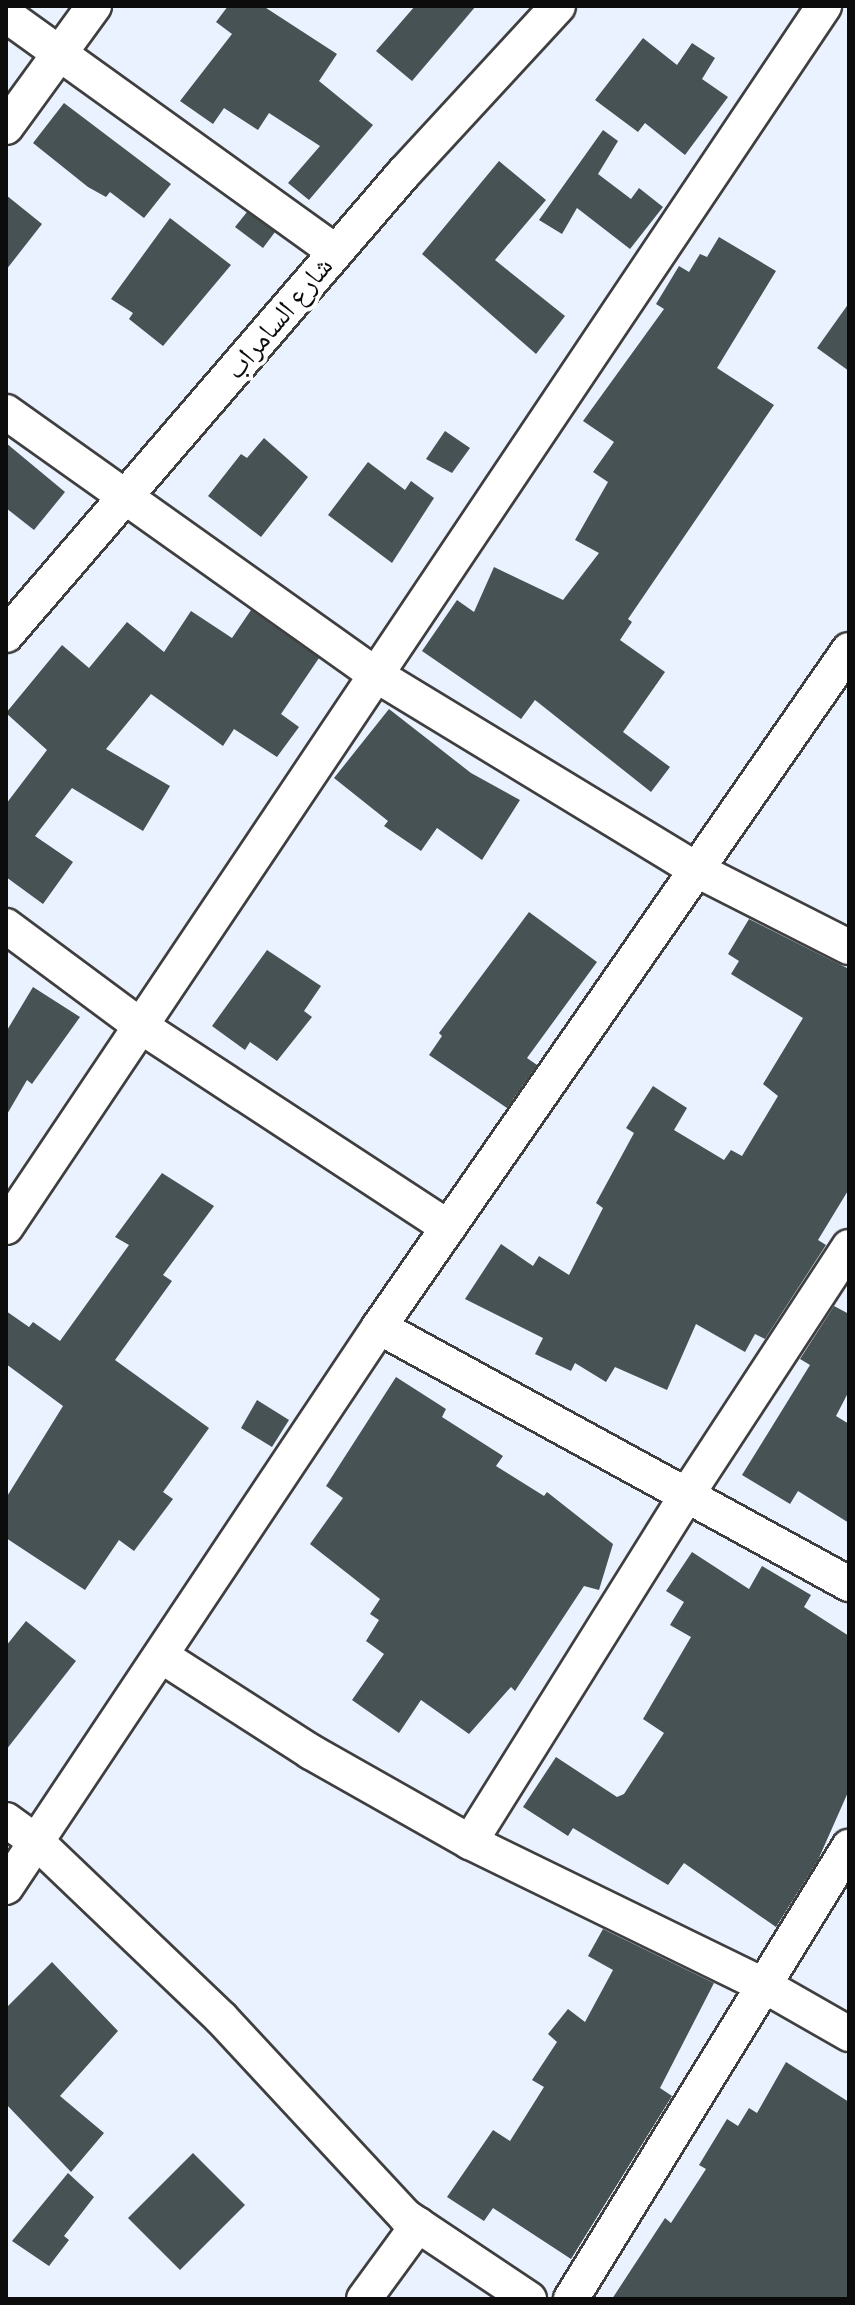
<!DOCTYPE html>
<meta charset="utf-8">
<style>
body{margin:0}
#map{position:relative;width:855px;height:2305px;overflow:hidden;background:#eaf1ff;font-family:Bitter,"Noto Naskh Arabic",serif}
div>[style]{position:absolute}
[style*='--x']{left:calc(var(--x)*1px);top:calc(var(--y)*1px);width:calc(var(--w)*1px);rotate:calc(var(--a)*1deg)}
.building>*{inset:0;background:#475255}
.roads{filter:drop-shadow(2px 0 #3f3f3f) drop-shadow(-2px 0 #3f3f3f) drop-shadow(0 2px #3f3f3f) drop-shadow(0 -2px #3f3f3f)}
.minor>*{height:34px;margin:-17px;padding:0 17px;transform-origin:17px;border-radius:17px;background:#fff}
span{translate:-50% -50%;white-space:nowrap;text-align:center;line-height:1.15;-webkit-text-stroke:8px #fff;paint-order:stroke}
.street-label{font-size:28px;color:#0c0c0c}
.frame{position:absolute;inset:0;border:8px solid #0c0c0c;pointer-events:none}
</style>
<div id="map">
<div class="building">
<i style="clip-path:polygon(228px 6px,263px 6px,337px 54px,319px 81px,373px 125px,309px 200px,288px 183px,320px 146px,269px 113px,258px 130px,224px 108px,213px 124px,180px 101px,232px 34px,216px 22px)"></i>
<i style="clip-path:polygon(415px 6px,476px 6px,412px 81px,376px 51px)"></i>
<i style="clip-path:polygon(643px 38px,677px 65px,692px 43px,715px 58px,702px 79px,728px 97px,685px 155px,645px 123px,638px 132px,595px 100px)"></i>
<i style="clip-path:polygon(64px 103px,171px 184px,144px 218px,110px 192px,106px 197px,88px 187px,33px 143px)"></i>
<i style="clip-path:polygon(603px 130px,618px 141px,598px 174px,631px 199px,639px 188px,663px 207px,630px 249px,577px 208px,562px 234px,539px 220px)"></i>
<i style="clip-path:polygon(499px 161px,546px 200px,495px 260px,565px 316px,536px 354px,422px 254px)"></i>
<i style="clip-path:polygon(6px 195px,42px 224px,6px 270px)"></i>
<i style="clip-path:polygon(247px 212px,275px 232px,263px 248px,235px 227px)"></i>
<i style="clip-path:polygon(170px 218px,231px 265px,163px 346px,129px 319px,133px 313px,111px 299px)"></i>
<i style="clip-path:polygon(719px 237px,776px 271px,717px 368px,774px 405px,628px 619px,632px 622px,620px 640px,665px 672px,623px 732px,670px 767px,651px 792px,535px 700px,521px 719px,422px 651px,457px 600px,474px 612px,494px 567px,563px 600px,599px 553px,575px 540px,608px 482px,593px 472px,614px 442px,583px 421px,664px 309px,656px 304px,679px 266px,689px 272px,700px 254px,707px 257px)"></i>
<i style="clip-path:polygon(849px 303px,849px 371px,817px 348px)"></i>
<i style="clip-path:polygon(445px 431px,470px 448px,452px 473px,426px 459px)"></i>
<i style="clip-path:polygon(264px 438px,308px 477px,261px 537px,208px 496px,241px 454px,247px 458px)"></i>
<i style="clip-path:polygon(6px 443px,65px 492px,34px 530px,6px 508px)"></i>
<i style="clip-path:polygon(368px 462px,405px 490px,411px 481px,434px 498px,392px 563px,328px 515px)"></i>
<i style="clip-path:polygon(251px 610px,319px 658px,281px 714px,299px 727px,277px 757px,234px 729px,223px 746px,151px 694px,106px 749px,170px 786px,143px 831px,72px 788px,35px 836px,73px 862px,43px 904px,6px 877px,6px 804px,47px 750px,6px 713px,62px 645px,89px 668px,127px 622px,164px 652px,191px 611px,232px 638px)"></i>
<i style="clip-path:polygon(389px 709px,471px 773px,520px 800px,482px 860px,437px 828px,421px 851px,384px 826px,388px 821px,334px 778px)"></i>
<i style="clip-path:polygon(529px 912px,597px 962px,527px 1058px,537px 1065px,507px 1108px,429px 1055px,442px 1036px,439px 1033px)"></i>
<i style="clip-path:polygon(749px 919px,849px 969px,849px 1189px,818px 1240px,826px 1245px,765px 1339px,755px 1334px,745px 1352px,696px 1324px,667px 1390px,615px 1367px,606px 1382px,575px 1363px,571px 1371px,535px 1354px,543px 1338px,465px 1299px,501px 1244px,533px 1266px,539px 1256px,569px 1275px,603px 1208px,596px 1203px,634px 1133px,626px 1128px,653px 1086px,687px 1108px,674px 1130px,724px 1160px,731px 1150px,742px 1156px,778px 1096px,763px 1084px,803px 1018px,731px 974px,739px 961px,728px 954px)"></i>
<i style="clip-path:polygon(267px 950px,321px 986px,304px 1011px,312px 1017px,277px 1061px,250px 1042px,245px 1050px,212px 1026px)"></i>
<i style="clip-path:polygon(33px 987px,80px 1017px,32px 1084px,27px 1080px,6px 1116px,6px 1032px)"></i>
<i style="clip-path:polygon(162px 1173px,214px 1206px,163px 1275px,172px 1281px,115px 1360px,209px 1428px,163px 1492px,173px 1499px,134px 1551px,119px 1540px,85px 1590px,6px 1538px,6px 1498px,63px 1406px,6px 1364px,6px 1311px,29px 1327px,33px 1322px,60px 1341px,129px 1245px,115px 1237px)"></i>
<i style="clip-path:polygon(834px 1306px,849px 1314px,849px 1391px,836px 1416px,849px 1424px,849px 1523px,798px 1491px,790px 1504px,742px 1475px,810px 1365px,800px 1359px)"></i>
<i style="clip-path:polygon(396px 1377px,446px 1409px,442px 1417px,503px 1456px,496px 1466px,544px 1496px,547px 1492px,613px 1544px,599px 1590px,584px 1586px,515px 1691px,511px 1687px,469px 1734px,421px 1700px,399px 1733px,352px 1700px,384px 1654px,366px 1641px,379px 1620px,370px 1614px,380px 1599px,310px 1544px,343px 1498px,326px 1486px)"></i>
<i style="clip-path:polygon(257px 1400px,289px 1420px,272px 1447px,241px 1428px)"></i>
<i style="clip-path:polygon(692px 1552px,749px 1589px,762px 1566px,811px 1595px,804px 1607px,849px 1636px,849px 1790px,818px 1860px,776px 1927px,684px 1863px,668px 1885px,573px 1828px,568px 1836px,523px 1807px,556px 1757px,617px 1797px,624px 1794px,664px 1733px,643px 1719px,691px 1637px,670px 1625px,684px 1602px,666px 1591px)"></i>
<i style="clip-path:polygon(26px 1621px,76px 1661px,6px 1750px,6px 1646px)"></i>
<i style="clip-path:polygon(603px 1929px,714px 1983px,660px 2088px,672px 2096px,571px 2259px,493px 2208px,484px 2221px,447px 2197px,493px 2130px,510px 2141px,544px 2087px,532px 2080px,557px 2042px,548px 2034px,568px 2009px,585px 2022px,613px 1970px,588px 1956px)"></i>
<i style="clip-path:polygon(52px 1962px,118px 2031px,60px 2096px,104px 2133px,71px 2172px,6px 2104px,6px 2008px)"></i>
<i style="clip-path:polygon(786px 2062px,849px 2102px,849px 2299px,612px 2299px,665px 2218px,671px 2223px,706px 2169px,699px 2165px,727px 2119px,738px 2126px,749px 2108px,757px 2113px)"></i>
<i style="clip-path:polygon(193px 2153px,245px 2205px,180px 2270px,128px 2218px)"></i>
<i style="clip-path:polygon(68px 2173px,94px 2197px,64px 2236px,69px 2240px,49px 2266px,12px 2241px)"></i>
</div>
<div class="roads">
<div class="minor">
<i style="--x:6;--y:15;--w:405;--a:35.7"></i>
<i style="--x:6;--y:127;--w:150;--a:-54"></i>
<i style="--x:6;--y:412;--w:456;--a:35.4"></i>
<i style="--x:378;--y:676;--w:373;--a:31.3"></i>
<i style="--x:697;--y:870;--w:170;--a:26.9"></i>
<i style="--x:6;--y:635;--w:610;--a:-49.26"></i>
<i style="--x:404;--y:173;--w:227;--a:-47.3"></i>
<i style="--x:6;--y:926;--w:169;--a:36.6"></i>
<i style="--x:142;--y:1027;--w:366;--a:33.2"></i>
<i style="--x:6;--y:1227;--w:1470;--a:-56.18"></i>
<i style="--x:379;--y:1327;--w:536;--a:28.67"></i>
<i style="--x:163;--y:1657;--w:176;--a:32.7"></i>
<i style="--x:311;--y:1752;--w:183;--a:29.5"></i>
<i style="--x:470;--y:1842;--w:328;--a:26"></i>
<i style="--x:765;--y:1986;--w:97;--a:29.7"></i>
<i style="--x:6;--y:1820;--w:41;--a:36"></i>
<i style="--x:39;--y:1844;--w:253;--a:43.7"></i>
<i style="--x:222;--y:2019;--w:270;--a:47.1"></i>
<i style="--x:406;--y:2217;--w:148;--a:33.7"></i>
<i style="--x:470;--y:1842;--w:411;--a:-58"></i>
<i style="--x:688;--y:1493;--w:294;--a:-56.8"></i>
<i style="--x:6;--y:1887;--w:673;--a:-56.33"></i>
<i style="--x:379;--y:1327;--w:824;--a:-55.23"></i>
<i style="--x:364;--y:2299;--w:92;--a:-53.9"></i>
<i style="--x:571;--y:2299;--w:531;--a:-58.41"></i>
</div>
</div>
<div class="street-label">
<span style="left:279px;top:318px;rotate:-50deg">شارع السامراب</span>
</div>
<div class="frame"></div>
</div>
